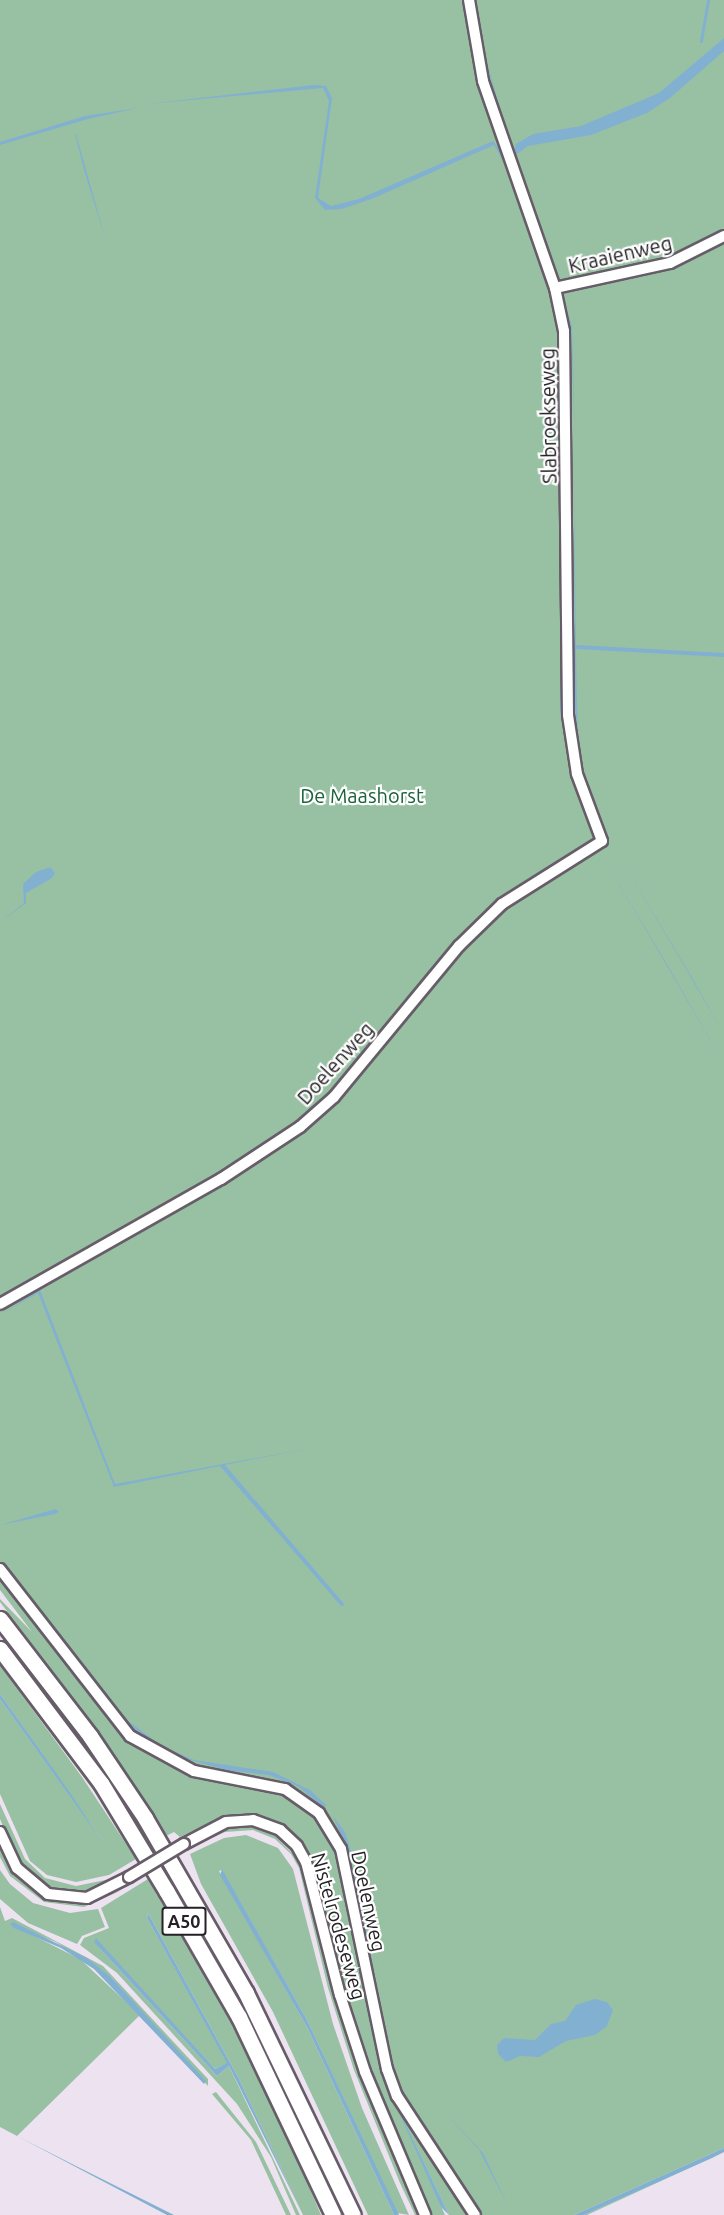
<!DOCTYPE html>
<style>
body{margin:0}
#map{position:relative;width:724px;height:2215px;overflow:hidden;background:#ede2ef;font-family:Ubuntu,sans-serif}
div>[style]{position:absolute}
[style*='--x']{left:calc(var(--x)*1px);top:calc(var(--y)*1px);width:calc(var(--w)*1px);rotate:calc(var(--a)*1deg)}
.green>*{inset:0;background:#98c1a3}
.water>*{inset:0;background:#82b0d0}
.stream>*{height:3px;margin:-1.5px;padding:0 1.5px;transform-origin:1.5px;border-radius:1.5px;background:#82b0d0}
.roads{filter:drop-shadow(2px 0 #675d69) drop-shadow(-2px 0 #675d69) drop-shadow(0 2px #675d69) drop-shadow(0 -2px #675d69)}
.minor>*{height:10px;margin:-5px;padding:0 5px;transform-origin:5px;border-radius:5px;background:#fff}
.highway>*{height:15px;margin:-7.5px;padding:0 7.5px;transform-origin:7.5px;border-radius:7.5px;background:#fff}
.bridges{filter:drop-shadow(2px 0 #675d69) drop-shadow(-2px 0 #675d69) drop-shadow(0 2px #675d69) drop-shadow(0 -2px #675d69)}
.minor-bridge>*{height:10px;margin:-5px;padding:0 5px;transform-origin:5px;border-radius:5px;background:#fff}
span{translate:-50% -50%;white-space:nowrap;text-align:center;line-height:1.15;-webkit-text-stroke:4.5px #fff;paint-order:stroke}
.shield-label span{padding:2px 4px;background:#fff;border:2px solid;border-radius:4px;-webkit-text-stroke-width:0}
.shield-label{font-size:18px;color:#252126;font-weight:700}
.street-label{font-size:20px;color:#252126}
.park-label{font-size:20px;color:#1b6339}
</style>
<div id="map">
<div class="green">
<i style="clip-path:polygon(evenodd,0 0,724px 0,724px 2148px,574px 2215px,449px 2215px,400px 2114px,445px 2215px,431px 2215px,380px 2098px,357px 2035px,315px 1872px,302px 1843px,270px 1819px,247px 1814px,224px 1816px,180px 1837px,174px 1832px,166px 1836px,68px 1691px,0 1602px,0 1599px,32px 1632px,0 1590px,0 0,370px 2024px,371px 2024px,403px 2112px,388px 2084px,370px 2024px)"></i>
<i style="clip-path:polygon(0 1665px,82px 1777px,136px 1859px,109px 1875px,76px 1882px,47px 1875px,30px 1861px,0 1794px,0 1699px,104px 1843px,0 1694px)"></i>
<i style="clip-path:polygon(0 1804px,25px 1859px,45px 1878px,76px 1886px,115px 1878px,87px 1890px,71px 1892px,44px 1885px,22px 1864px,10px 1843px,0 1819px)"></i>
<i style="clip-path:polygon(250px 1825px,271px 1832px,298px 1859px,354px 2058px,420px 2215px,415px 2215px,400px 2183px,354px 2070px,328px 1988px,299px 1868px,291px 1854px,275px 1839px,253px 1830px,225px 1832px,190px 1847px,218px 1831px)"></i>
<i style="clip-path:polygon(246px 1835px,278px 1848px,293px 1869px,333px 2024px,362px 2108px,409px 2215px,397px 2213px,307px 2020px,222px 1870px,219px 1871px,307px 2027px,394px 2215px,368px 2215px,273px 2012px,201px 1884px,190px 1854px,224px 1838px)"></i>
<i style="clip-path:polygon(0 1845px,17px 1878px,48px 1900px,85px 1903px,122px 1890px,84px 1907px,44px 1902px,10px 1876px,0 1857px)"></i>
<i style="clip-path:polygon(0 1870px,10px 1884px,33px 1903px,70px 1913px,98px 1909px,105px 1927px,82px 1936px,77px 1944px,28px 1923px,0 1899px)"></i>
<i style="clip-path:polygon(148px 1879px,220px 2002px,275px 2107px,321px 2215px,303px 2215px,239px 2079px,148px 1913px,147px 1918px,228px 2063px,215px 2069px,94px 1942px,217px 2076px,229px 2066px,300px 2215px,296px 2215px,271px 2157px,237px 2104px,117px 1973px,80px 1945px,84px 1938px,109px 1928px,101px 1908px)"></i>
<i style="clip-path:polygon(0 1907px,5px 1921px,12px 1918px,103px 1966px,208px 2079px,208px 2086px,112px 1978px,56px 1942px,10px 1924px,80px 1959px,140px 2015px,17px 2136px,0 2127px)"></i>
<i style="clip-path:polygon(216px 2092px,256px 2142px,291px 2215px,286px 2215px,251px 2140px,212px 2094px)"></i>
<i style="clip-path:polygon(724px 2152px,587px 2215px,584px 2215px)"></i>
</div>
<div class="water">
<i style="clip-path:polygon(476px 0,484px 52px,503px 119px,482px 50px)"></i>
<i style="clip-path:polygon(724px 38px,724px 51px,670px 98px,647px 113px,591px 135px,528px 146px,513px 157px,516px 144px,533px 134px,581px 126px,659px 93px)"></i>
<i style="clip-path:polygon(314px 85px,326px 86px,332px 98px,318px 198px,331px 206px,359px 199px,493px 141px,507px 159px,502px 159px,494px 145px,374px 198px,342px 209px,325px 210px,315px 198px,329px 101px,323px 88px,147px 104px)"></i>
<i style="clip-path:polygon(138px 108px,88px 119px,0 145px,0 142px,85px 116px)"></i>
<i style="clip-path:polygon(75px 134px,76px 134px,106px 241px,84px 170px)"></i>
<i style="clip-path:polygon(563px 295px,572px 327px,575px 441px,571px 328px)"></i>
<i style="clip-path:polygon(574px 485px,576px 645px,724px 653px,724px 657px,576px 649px,578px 748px,575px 708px)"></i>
<i style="clip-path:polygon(560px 505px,561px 710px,566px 747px,560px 711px)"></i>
<i style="clip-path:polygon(618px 854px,694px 981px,724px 1035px,693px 981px)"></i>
<i style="clip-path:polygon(603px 857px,668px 966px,724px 1064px,667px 966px)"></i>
<i style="clip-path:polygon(50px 867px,55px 873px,52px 878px,26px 893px,26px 903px,0 922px,24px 903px,23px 884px,36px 872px)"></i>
<i style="clip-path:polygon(40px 1290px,115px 1484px,316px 1447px,225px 1465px,345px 1605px,341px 1606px,220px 1466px,114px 1487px,38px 1293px,0 1315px)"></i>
<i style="clip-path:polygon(56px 1509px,59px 1512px,55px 1514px,0 1525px)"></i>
<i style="clip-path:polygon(95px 1680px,127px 1720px,163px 1747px,194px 1760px,273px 1772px,310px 1790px,327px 1806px,323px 1807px,299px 1787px,269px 1775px,226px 1770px,176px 1756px,137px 1732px,116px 1712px)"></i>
<i style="clip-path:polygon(0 1694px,71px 1794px,104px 1844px,0 1699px)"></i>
<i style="clip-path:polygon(333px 1816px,345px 1832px,352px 1855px,349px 1853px)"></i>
<i style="clip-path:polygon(354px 1867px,379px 1997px,378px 1999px,363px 1942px)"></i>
<i style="clip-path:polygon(222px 1869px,307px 2020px,399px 2215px,394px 2215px,307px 2027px,220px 1875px)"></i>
<i style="clip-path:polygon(148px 1913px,239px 2079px,303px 2215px,229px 2066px,217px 2076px,94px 1942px,96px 1938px,215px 2069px,227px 2063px,147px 1918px)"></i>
<i style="clip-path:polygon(13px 1922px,87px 1958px,112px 1978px,206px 2081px,204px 2084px,94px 1969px,61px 1948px,14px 1928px,10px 1924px)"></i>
<i style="clip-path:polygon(595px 1999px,607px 2002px,613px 2010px,607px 2026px,595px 2035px,566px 2041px,539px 2057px,520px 2056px,506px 2062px,498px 2054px,497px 2045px,504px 2038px,535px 2040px,551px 2024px,565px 2021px,576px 2005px)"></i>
<i style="clip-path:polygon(441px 2108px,483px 2153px,508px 2206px,479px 2150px)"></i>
<i style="clip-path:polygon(400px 2115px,402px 2117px,449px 2215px,441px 2207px)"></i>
<i style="clip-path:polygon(17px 2136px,74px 2165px,174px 2215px,167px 2215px)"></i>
<i style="clip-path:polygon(724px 2148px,724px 2152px,712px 2158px,584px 2215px,574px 2215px)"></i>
</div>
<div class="stream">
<i style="--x:701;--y:41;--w:42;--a:-80.3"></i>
</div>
<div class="roads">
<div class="minor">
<i style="--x:555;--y:288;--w:118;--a:-12.3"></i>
<i style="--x:670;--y:263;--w:60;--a:-26.6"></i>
<i style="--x:0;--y:1304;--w:254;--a:-29.5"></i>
<i style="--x:221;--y:1179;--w:95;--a:-33.4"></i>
<i style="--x:300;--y:1127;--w:45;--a:-41.4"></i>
<i style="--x:334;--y:1097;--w:196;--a:-50.4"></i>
<i style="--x:459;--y:946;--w:60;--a:-44.3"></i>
<i style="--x:502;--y:904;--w:118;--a:-32.2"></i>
<i style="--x:602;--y:841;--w:72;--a:-110.5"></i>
<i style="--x:577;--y:774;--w:60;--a:-98.7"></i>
<i style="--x:568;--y:715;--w:384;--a:-90.6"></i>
<i style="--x:564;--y:331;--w:44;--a:-101.8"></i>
<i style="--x:555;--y:288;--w:219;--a:-109.2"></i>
<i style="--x:483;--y:81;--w:82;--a:-99.8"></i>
<i style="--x:0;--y:1569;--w:212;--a:52.1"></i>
<i style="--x:130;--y:1736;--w:73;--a:28.7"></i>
<i style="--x:194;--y:1771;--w:93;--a:11.2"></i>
<i style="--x:285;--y:1789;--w:42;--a:35.2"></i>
<i style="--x:319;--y:1813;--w:42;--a:58.6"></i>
<i style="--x:341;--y:1849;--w:225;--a:78.2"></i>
<i style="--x:387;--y:2069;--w:29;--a:70"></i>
<i style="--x:397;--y:2096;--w:142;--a:56.8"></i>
<i style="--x:0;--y:1832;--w:40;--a:65"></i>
<i style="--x:17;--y:1868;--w:40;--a:40"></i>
<i style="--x:48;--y:1894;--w:39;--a:6"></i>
<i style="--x:87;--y:1898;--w:47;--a:-26.6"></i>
<i style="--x:184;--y:1844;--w:47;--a:-27.6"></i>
<i style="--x:226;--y:1822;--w:27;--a:-4"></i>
<i style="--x:253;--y:1820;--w:29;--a:20"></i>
<i style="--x:280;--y:1830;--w:23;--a:43"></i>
<i style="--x:297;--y:1846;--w:18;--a:61"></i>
<i style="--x:306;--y:1862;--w:137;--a:75.7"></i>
<i style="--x:340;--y:1995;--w:81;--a:72"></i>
<i style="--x:365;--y:2072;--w:155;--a:67.2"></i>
</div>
<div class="highway">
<i style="--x:0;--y:1619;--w:148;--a:52.4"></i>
<i style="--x:90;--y:1736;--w:99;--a:56.1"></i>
<i style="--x:145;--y:1818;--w:202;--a:60"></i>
<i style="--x:246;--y:1993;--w:246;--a:64.3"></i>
<i style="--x:0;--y:1649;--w:168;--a:53"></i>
<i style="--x:101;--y:1783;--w:127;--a:58.8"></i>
<i style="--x:167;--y:1892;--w:144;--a:60.1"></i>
<i style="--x:239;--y:2017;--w:219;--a:64.6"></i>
</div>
</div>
<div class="bridges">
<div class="minor-bridge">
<i style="--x:129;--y:1877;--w:64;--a:-31"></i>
</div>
</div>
<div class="shield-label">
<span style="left:184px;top:1921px">A50</span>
</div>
<div class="street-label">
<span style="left:620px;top:254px;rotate:-13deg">Kraaienweg</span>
<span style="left:548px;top:416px;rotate:-91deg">Slabroekseweg</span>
<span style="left:335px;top:1063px;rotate:-48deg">Doelenweg</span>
<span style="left:369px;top:1901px;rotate:78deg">Doelenweg</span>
<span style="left:339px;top:1926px;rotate:74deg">Nistelrodeseweg</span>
</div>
<div class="park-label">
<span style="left:362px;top:795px">De Maashorst</span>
</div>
</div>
